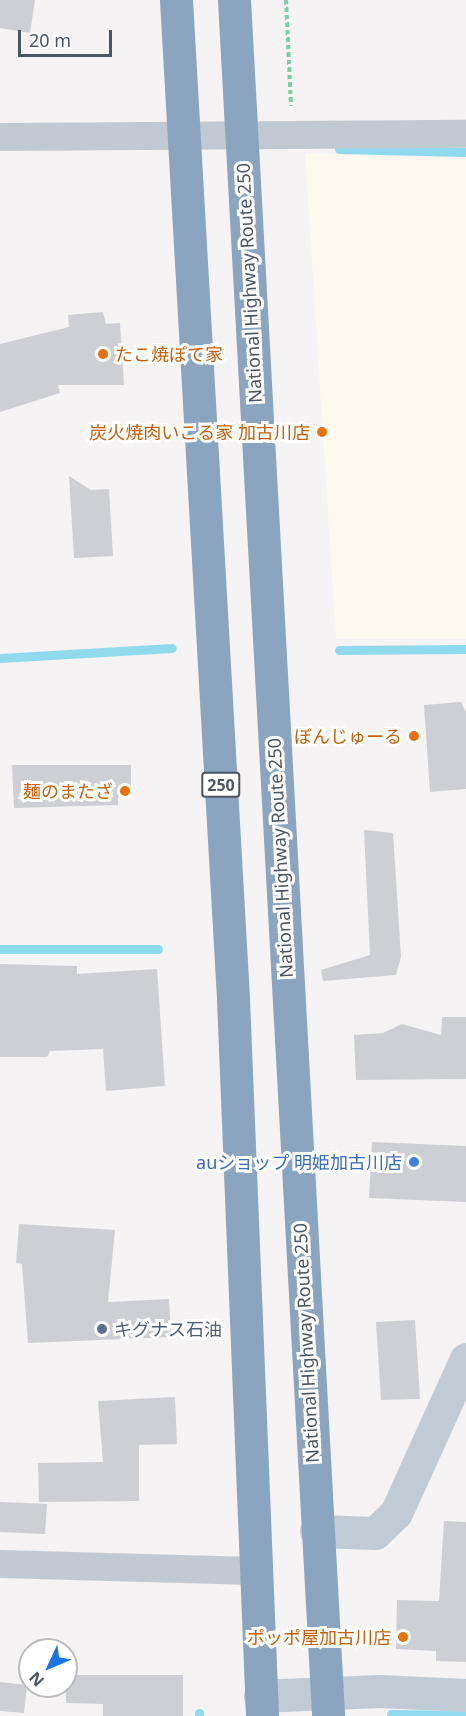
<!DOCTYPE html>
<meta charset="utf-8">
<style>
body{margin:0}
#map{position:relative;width:466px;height:1716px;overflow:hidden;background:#f5f3f3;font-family:"Noto Sans","Noto Sans JP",sans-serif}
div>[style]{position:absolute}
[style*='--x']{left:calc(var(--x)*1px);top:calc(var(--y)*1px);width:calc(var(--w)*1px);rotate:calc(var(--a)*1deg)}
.commercial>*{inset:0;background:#fdf9ef}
.stream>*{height:9px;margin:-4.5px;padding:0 4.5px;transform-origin:4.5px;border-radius:4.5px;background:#90daee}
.building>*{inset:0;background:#cdcfd5}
.path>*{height:4px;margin-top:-2px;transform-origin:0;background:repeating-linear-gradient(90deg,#7ad0a6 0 4.5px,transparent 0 7.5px)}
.street>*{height:28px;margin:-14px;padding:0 14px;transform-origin:14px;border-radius:14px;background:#c1cad2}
.secondary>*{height:33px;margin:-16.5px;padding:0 16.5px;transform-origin:16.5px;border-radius:16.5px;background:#c1cbd6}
.highway>*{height:33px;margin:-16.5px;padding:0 16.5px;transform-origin:16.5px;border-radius:16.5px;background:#8ba5c1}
.dots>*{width:16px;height:16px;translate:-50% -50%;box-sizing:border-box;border:3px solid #fff;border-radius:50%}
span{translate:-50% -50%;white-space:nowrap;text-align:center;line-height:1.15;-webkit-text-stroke:6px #fff;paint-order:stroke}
.shield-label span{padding:2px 4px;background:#fff;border:2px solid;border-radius:4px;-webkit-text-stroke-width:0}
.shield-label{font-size:16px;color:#4a5661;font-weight:700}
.street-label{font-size:18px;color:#4a5661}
.food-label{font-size:18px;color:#c56008}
.left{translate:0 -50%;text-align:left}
.right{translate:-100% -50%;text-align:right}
.shop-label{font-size:18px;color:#366cbe}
.service-label{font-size:18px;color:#4e5e75}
.north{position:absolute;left:18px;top:1638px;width:60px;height:60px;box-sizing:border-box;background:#fff;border:2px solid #b7bbc0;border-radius:50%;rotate:226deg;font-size:16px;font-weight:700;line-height:24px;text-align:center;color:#4a5661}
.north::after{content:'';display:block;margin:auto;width:21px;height:27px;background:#1a73e8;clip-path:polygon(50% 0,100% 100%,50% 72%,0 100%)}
.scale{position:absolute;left:18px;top:30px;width:94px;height:27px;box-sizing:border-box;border:3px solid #4a5661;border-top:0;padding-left:8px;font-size:18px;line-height:21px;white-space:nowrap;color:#4a5661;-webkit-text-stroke:4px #fff;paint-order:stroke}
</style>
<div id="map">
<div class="commercial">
<i style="clip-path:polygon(305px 153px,466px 159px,466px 639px,336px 639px)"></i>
</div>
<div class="stream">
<i style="--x:339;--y:149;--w:127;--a:1.4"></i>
<i style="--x:339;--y:650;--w:127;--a:-0.5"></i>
<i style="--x:0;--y:658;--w:172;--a:-3.3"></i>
<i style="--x:0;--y:949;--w:158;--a:0"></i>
<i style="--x:199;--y:1713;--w:3;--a:90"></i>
<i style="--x:391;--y:1714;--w:75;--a:0.8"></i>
</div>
<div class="building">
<i style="clip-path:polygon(0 0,35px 0,30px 33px,0 28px)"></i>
<i style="clip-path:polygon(103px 312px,106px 324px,120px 323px,124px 385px,58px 385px,60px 393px,0 412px,0 344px,69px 327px,68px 315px)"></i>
<i style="clip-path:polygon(69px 476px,91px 490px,109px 489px,113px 556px,74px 558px)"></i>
<i style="clip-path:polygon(461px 702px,466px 712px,466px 789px,430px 792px,424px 705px)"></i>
<i style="clip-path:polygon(12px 765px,131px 765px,131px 794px,118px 797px,118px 805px,14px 808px)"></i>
<i style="clip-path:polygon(364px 830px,393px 833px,401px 957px,396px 975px,323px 981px,321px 970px,370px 955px)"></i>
<i style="clip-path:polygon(0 964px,77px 966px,77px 974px,157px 969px,165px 1086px,106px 1091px,103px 1049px,50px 1051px,47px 1057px,0 1057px)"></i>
<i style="clip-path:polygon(442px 1017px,466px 1017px,466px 1079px,356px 1080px,354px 1035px,383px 1033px,402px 1024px,441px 1035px)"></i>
<i style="clip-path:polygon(372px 1142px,466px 1146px,466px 1202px,369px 1198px)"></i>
<i style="clip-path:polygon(19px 1224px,115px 1230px,108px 1302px,169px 1299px,171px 1337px,28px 1343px,22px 1264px,16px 1263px)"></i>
<i style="clip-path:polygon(415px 1320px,420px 1399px,381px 1400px,376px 1322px)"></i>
<i style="clip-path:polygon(175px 1397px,177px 1444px,139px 1445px,139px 1501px,39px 1502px,38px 1463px,103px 1462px,98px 1401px)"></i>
<i style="clip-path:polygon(0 1502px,47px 1504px,45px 1534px,0 1532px)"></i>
<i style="clip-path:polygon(444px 1521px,466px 1522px,466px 1662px,436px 1661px,436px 1651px,396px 1649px,397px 1600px,439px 1601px)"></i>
<i style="clip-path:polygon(66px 1675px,183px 1675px,183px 1716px,103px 1716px,103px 1704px,66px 1703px)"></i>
<i style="clip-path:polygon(0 1682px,27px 1685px,24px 1713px,0 1711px)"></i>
</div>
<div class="path">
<i style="--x:286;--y:0;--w:106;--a:87.3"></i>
</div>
<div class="street">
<i style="--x:0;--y:137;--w:466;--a:-0.4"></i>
<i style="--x:0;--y:1564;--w:253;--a:1.6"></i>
</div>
<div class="secondary">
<i style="--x:316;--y:1531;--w:59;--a:1.9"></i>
<i style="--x:375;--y:1533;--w:29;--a:-44"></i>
<i style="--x:396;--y:1513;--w:169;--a:-65.6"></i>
<i style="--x:260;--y:1696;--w:119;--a:-2.4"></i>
<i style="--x:379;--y:1691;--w:87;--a:2.6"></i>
</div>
<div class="highway">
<i style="--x:176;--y:0;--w:1001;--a:86.73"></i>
<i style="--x:233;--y:999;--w:718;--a:87.68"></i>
<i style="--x:234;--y:0;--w:1719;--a:86.86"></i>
</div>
<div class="dots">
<i style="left:103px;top:354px;background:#e8710a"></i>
<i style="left:322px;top:432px;background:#e8710a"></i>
<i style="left:414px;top:736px;background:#e8710a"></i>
<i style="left:125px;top:791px;background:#e8710a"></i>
<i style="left:414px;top:1162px;background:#3f7fe0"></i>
<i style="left:102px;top:1329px;background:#5c6f8a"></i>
<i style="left:403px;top:1637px;background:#e8710a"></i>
</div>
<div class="shield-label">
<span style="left:221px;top:785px">250</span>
</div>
<div class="street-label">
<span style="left:249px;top:283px;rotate:-93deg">National Highway Route 250</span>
<span style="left:280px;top:858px;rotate:-93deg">National Highway Route 250</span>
<span style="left:306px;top:1343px;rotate:-93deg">National Highway Route 250</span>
</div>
<div class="food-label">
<span class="left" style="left:115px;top:354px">たこ焼ぽて家</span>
<span class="right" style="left:310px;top:432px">炭火焼肉いこる家 加古川店</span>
<span class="right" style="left:402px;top:736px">ぼんじゅーる</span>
<span class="right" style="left:113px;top:791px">麺のまたざ</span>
<span class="right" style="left:391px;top:1637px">ポッポ屋加古川店</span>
</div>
<div class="shop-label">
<span class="right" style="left:402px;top:1162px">auショップ 明姫加古川店</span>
</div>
<div class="service-label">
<span class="left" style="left:114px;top:1329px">キグナス石油</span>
</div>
<div class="north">N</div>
<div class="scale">20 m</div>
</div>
